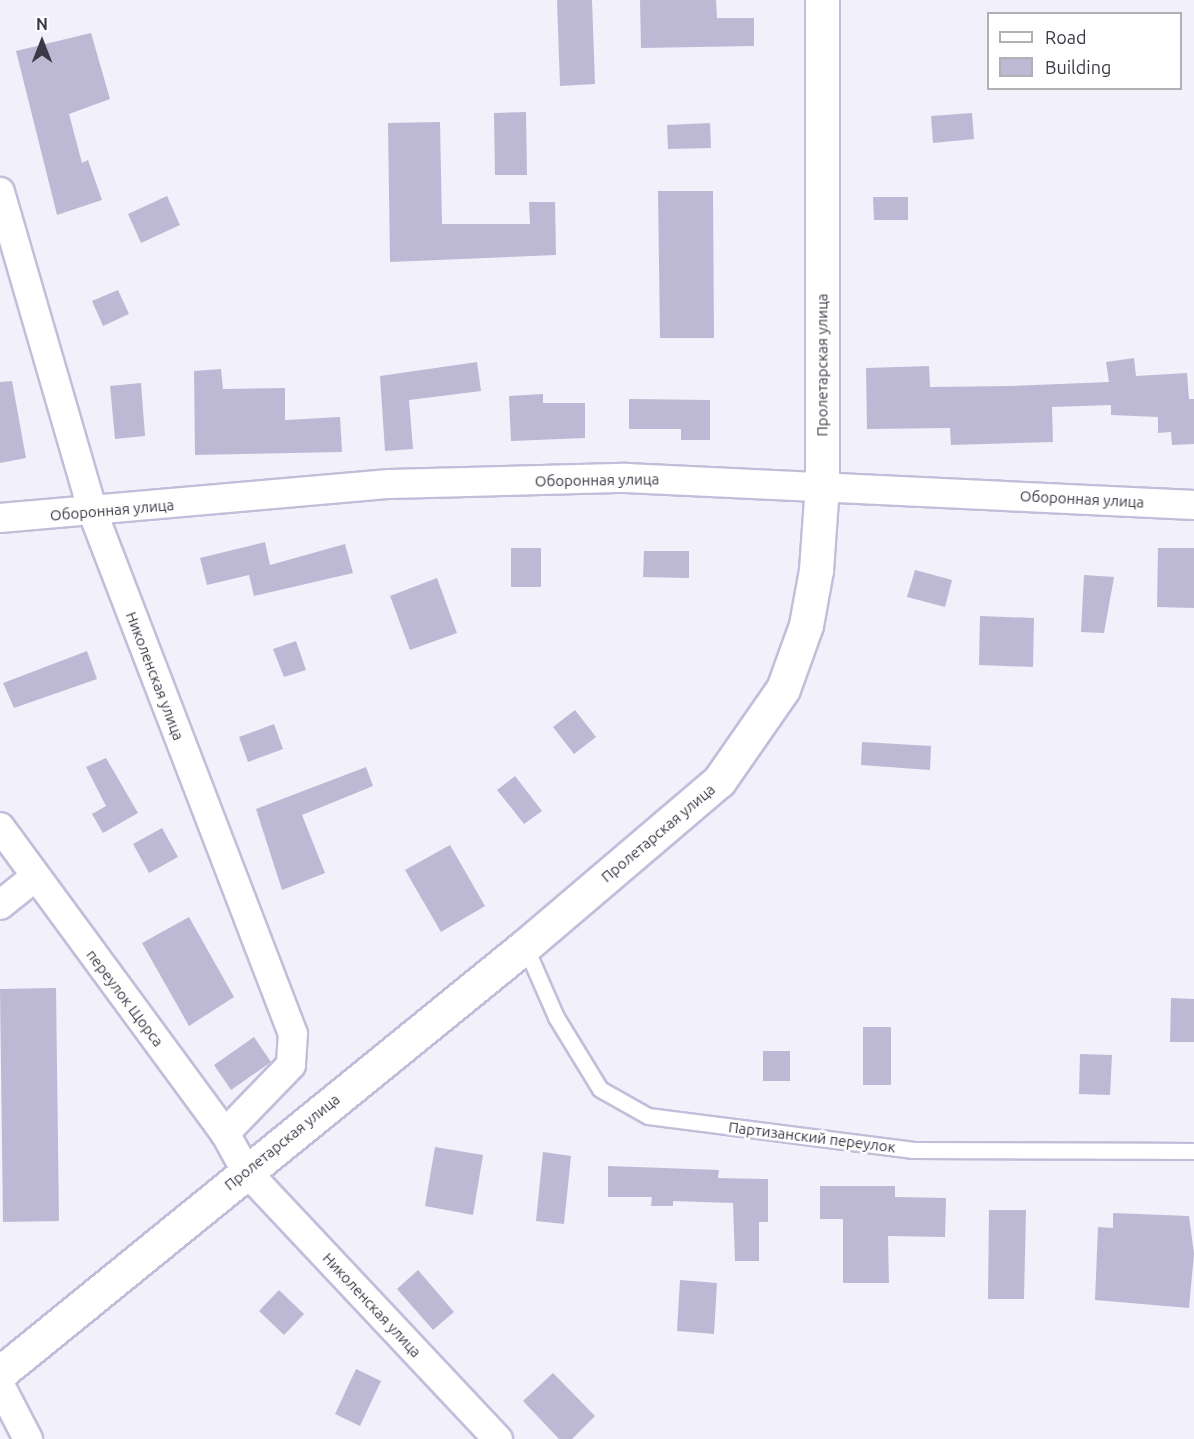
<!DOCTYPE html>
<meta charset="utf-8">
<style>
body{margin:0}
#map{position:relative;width:1194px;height:1439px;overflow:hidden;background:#f1f0fb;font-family:Ubuntu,sans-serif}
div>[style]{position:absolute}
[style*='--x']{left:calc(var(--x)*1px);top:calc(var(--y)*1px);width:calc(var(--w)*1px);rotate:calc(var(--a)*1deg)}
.building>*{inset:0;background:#bdb9d5}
.roads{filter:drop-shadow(2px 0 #c2beda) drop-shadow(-2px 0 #c2beda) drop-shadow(0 2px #c2beda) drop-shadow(0 -2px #c2beda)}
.service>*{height:15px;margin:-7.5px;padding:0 7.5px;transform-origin:7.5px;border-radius:7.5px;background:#fff}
.minor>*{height:28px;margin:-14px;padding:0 14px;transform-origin:14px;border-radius:14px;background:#fff}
.tertiary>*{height:33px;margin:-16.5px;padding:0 16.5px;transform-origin:16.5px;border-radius:16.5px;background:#fff}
span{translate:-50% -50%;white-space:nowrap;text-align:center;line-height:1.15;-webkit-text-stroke:5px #fff;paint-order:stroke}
.street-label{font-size:15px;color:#3b3945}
.legend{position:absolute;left:987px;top:12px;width:195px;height:78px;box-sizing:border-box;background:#fff;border:2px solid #b1b0b5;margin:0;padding:8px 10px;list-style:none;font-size:18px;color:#3b3945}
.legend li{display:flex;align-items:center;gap:12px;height:30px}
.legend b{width:30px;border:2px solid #b1b0b5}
.north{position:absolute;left:12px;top:12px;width:60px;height:60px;-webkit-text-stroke:4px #fff;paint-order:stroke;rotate:0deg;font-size:16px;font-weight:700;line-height:24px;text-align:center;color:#3b3945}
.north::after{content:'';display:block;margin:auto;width:21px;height:27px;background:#3b3945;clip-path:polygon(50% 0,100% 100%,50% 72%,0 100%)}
</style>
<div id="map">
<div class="building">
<i style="clip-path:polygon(557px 0,592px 0,595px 84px,560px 86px)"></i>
<i style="clip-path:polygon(640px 0,716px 0,717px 18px,754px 18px,754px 46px,641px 48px)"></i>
<i style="clip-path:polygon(91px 33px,110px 99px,69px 114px,82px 163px,88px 160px,102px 200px,57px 215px,16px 51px)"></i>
<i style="clip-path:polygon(526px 112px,527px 175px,495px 175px,494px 113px)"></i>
<i style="clip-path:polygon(972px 113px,974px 139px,933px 143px,931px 116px)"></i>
<i style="clip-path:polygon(440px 122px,442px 224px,530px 224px,529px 202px,555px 202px,556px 255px,390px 262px,388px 123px)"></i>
<i style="clip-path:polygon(710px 123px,711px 148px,668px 149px,667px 125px)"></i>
<i style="clip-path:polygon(658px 191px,713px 191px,714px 338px,660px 338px)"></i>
<i style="clip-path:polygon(167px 196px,180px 225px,141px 243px,128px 214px)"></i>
<i style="clip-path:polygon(873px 197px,908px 197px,908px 220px,874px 220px)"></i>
<i style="clip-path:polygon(118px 290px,129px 314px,103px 326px,92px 301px)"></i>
<i style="clip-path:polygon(1134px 358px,1136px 376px,1187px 373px,1189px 399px,1194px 399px,1194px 444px,1172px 445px,1171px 432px,1158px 433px,1158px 417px,1111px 415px,1111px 405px,1052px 407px,1053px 442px,951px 445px,950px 428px,867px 429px,866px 368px,929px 366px,930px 387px,1011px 386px,1109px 382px,1106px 362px)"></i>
<i style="clip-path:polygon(477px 362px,481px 391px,409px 400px,413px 449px,385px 451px,380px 376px)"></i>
<i style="clip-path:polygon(221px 369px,223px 389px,285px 388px,285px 420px,340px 417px,342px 452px,195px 455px,194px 371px)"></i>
<i style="clip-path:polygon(12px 381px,26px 458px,0 463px,0 382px)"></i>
<i style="clip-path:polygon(141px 383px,145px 436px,115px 439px,110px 386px)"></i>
<i style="clip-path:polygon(543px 394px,543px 403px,585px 403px,585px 438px,511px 441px,509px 396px)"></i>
<i style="clip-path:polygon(629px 399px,710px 400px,710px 440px,681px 440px,681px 429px,629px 429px)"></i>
<i style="clip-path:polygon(265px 542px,270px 565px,345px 544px,353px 573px,254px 596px,249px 575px,207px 585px,200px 558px)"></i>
<i style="clip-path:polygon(511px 548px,541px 548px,541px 587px,511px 587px)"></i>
<i style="clip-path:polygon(1158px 548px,1194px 548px,1194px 608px,1157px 607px)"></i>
<i style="clip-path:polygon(644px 551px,689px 551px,689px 578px,643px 577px)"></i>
<i style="clip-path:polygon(915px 570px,952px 580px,945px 607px,907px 597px)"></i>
<i style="clip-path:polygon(1084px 575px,1114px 577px,1104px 633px,1081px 632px)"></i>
<i style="clip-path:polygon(437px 578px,457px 633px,410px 650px,390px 596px)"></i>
<i style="clip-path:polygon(980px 616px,1034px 618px,1033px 667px,979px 665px)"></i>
<i style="clip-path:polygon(296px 641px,306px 670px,284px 677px,273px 649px)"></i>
<i style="clip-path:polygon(87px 651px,97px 679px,14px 708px,3px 683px)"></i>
<i style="clip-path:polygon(575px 710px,596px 737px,574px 754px,553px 727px)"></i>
<i style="clip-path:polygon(274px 724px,283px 749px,248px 762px,239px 737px)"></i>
<i style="clip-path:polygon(862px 742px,931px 746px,930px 770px,861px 765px)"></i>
<i style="clip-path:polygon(106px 758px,138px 813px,103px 833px,92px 814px,106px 806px,86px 767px)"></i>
<i style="clip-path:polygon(366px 767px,373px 786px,302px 815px,325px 873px,282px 890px,256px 809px)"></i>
<i style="clip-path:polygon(515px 776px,542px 811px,524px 824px,497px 790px)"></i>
<i style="clip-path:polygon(162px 828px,178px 857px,149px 873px,133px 844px)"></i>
<i style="clip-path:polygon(450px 845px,485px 906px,441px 932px,405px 870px)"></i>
<i style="clip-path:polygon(189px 917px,234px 997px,189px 1026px,142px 943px)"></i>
<i style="clip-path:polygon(56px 988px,59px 1221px,3px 1222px,0 989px)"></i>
<i style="clip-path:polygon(1171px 998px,1194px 999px,1194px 1042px,1170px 1042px)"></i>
<i style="clip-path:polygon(863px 1027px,891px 1027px,891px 1085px,863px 1085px)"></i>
<i style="clip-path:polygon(254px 1037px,271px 1062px,231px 1090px,214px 1065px)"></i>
<i style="clip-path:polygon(763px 1051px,790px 1051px,790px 1081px,763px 1081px)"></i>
<i style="clip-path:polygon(1080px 1054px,1112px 1055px,1110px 1095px,1079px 1094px)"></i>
<i style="clip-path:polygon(435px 1147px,483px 1155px,473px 1215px,425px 1206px)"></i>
<i style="clip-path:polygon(543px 1152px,571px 1156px,564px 1224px,536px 1221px)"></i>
<i style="clip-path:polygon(608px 1166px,719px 1170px,718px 1178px,768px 1179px,768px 1222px,759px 1222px,759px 1261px,735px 1261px,733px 1203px,673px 1201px,673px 1206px,651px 1206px,652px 1197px,608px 1197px)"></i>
<i style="clip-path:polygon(820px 1186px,895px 1186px,895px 1197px,946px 1198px,945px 1237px,888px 1236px,889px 1283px,843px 1283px,843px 1219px,820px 1219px)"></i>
<i style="clip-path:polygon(989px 1210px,1026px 1210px,1024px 1299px,988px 1299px)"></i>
<i style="clip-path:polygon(1113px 1213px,1189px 1216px,1194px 1254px,1189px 1308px,1095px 1300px,1098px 1227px,1113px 1228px)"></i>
<i style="clip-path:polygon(418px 1270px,454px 1312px,433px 1330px,397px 1289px)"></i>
<i style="clip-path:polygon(680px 1280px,717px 1283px,714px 1334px,677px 1331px)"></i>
<i style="clip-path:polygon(279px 1290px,304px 1314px,284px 1335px,259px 1311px)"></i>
<i style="clip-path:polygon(356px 1369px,381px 1381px,360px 1426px,335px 1414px)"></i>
<i style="clip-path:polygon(553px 1373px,595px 1416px,572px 1439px,559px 1439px,523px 1401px)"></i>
</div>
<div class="roads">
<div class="service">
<i style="--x:525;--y:946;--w:77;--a:66.4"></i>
<i style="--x:556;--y:1017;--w:84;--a:58.6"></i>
<i style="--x:600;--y:1089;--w:55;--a:29.4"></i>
<i style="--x:648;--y:1116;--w:266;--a:7.3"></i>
<i style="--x:912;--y:1150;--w:282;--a:0.2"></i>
</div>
<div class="minor">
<i style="--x:0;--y:192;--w:334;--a:73.8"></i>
<i style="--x:93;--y:513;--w:558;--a:69"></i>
<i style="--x:293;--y:1034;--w:31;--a:94"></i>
<i style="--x:291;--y:1065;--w:95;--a:134.1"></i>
<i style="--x:0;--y:518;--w:391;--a:-5"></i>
<i style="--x:390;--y:484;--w:236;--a:-1.5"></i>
<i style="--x:626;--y:478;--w:569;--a:2.72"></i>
<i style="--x:0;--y:827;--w:380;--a:53.7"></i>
<i style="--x:225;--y:1133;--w:43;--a:61.1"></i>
<i style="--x:246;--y:1171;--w:368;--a:46.8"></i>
<i style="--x:0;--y:905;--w:45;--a:-38.7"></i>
<i style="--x:0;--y:1385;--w:61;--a:62.6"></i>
</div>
<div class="tertiary">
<i style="--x:0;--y:1373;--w:677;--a:-39.12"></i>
<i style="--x:525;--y:946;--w:255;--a:-40.4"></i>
<i style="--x:719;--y:781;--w:112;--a:-55.2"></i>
<i style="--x:783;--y:689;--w:68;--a:-70.2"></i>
<i style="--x:806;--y:625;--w:56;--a:-79.7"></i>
<i style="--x:816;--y:570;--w:86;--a:-86"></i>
<i style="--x:822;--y:484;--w:484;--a:-90"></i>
</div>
</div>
<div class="street-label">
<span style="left:822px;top:365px;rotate:-90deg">Пролетарская улица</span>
<span style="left:597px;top:480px;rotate:-1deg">Оборонная улица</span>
<span style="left:1082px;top:499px;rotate:3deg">Оборонная улица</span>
<span style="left:112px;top:510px;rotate:-5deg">Оборонная улица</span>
<span style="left:155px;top:676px;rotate:69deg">Николенская улица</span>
<span style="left:658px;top:833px;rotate:-40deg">Пролетарская улица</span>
<span style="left:125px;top:998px;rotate:53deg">переулок Щорса</span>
<span style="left:812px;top:1137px;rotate:7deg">Партизанский переулок</span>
<span style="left:282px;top:1142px;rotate:-39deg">Пролетарская улица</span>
<span style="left:372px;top:1305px;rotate:47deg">Николенская улица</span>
</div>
<ul class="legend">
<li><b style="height:8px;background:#fff"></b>Road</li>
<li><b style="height:16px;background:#bdb9d5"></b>Building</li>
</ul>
<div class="north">N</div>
</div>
